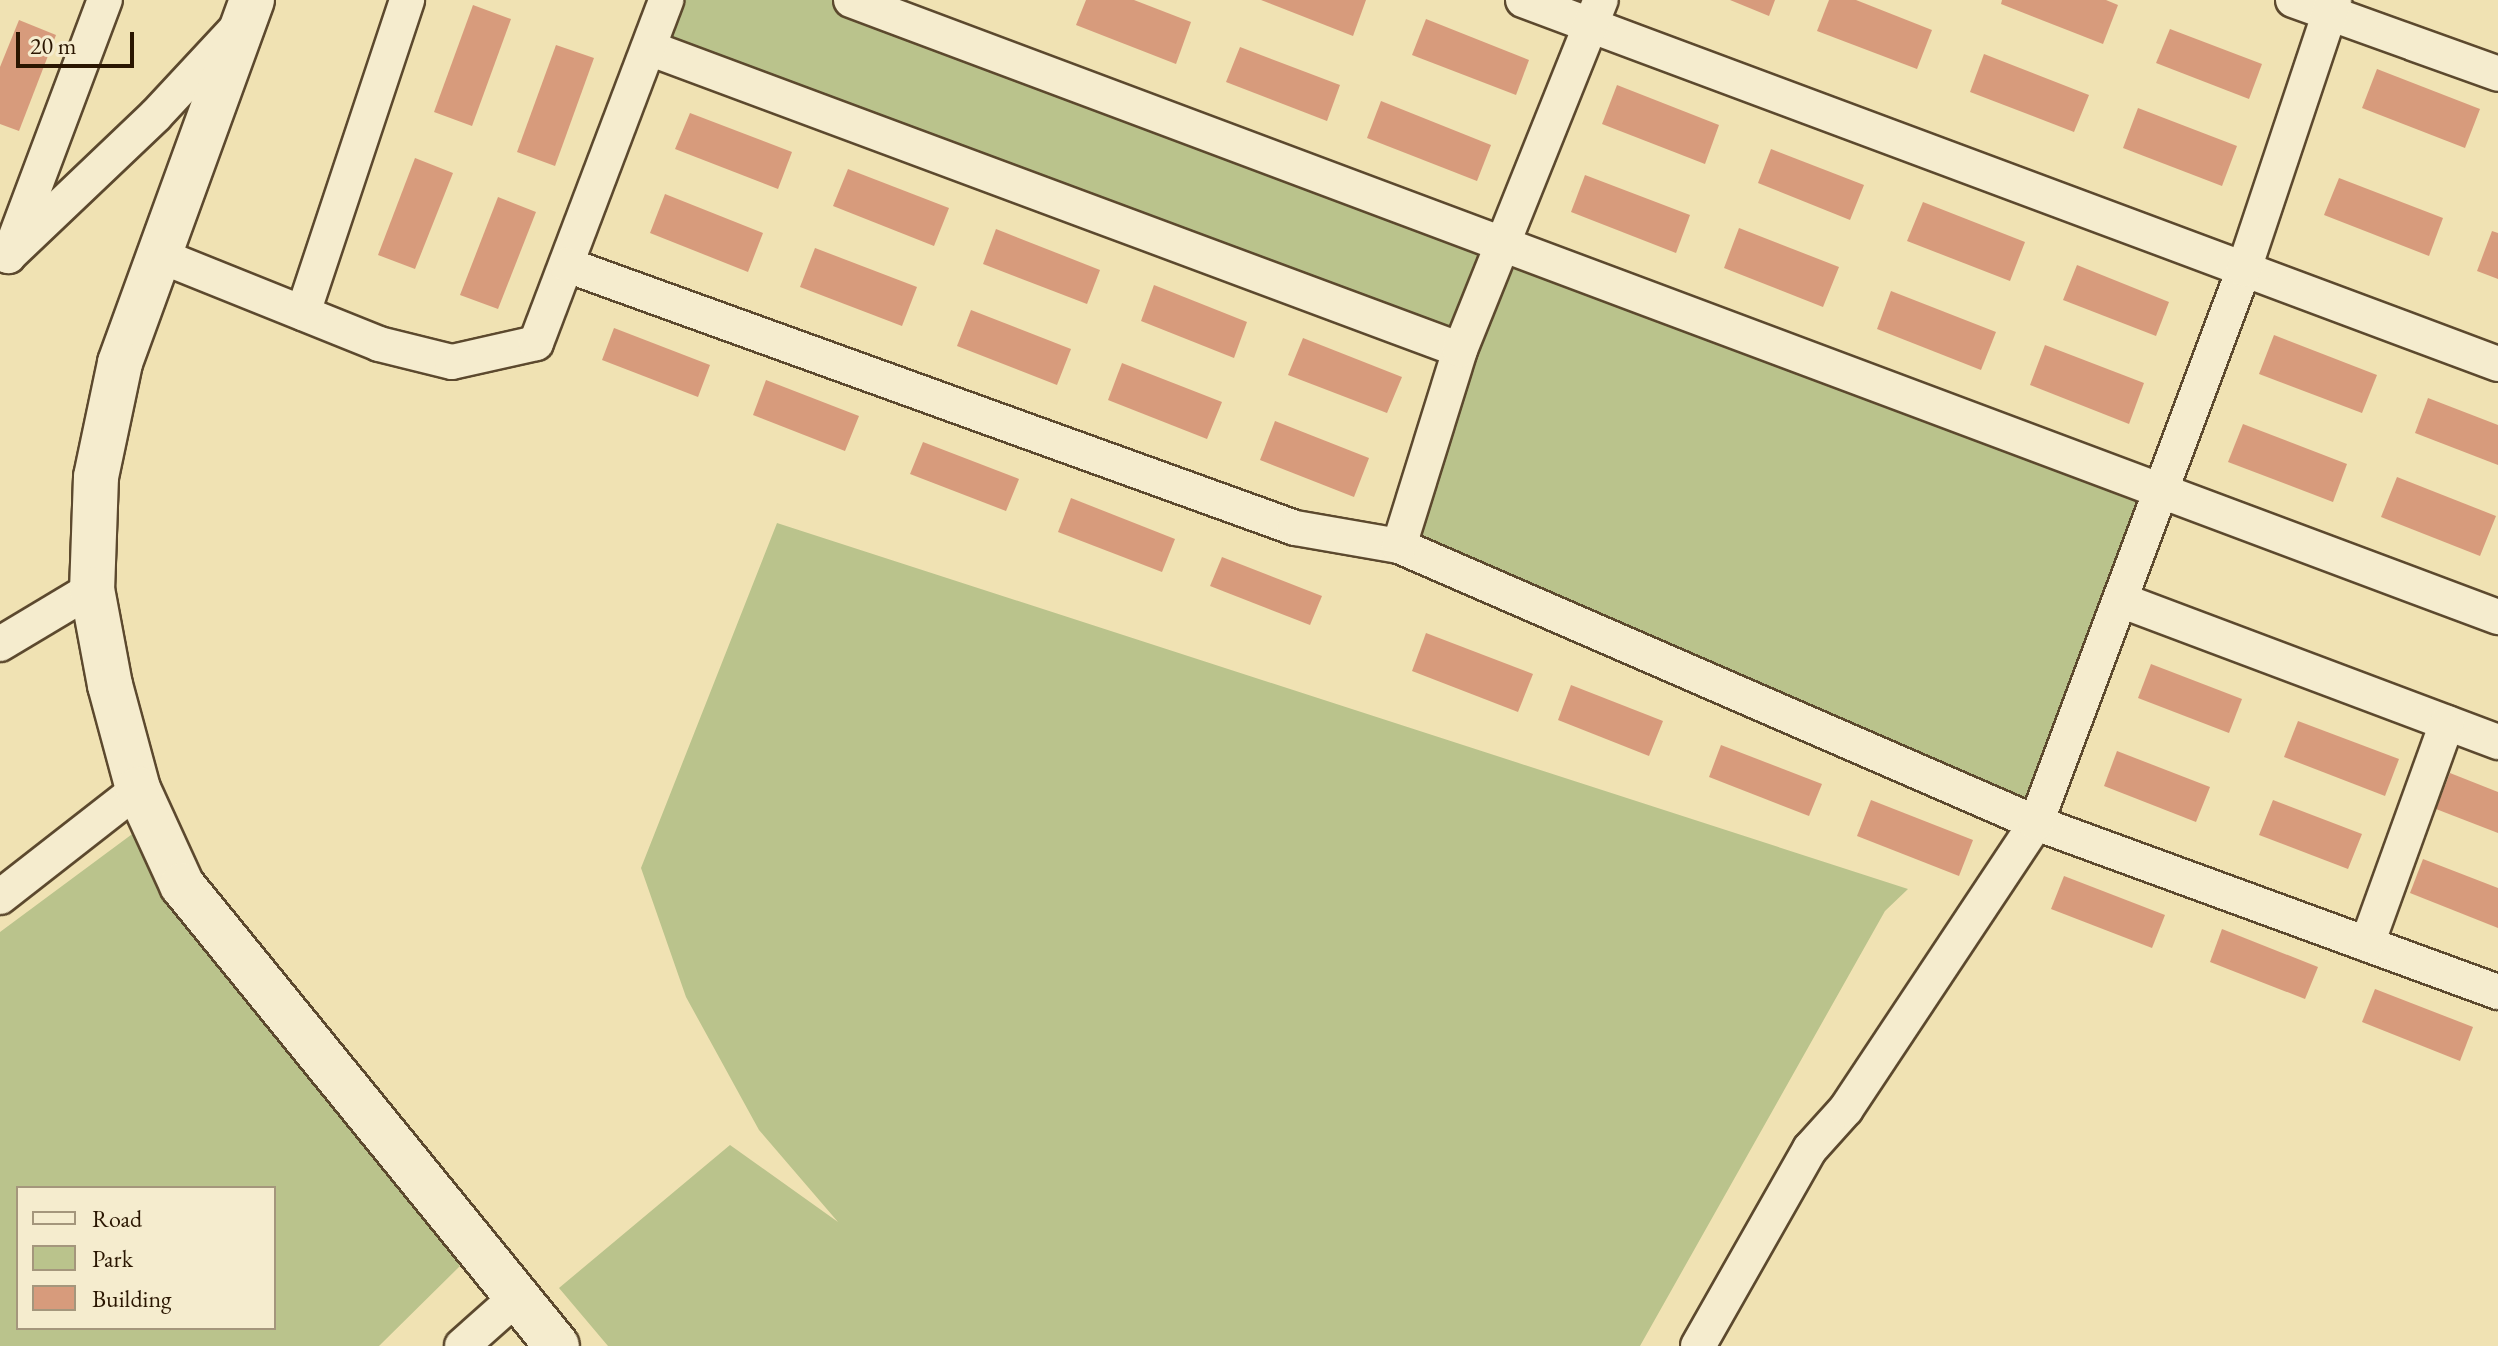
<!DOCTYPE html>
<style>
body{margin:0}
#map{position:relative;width:2498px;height:1346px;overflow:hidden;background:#f0e2b3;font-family:"EB Garamond",serif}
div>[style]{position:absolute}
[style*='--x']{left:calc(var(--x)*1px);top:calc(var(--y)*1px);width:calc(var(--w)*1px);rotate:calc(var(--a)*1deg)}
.green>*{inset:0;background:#bac38c}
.building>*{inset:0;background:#d79b7c}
.roads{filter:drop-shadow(2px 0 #5c492e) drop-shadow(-2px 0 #5c492e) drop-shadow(0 2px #5c492e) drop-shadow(0 -2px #5c492e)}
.street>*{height:34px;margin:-17px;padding:0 17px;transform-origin:17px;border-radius:17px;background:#f5ecce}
.secondary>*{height:44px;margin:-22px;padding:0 22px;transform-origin:22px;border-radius:22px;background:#f5ecce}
span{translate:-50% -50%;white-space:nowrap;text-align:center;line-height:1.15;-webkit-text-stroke:7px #f5ecce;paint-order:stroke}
.legend{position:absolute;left:16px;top:1186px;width:260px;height:144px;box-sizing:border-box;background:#f5ecce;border:2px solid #a4967c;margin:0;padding:10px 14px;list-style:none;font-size:24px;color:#2a1601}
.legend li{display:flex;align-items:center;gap:16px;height:40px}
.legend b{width:40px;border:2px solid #a4967c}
.scale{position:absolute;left:16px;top:32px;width:118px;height:36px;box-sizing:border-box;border:4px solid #2a1601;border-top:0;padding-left:10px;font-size:24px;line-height:28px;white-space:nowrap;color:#2a1601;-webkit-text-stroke:6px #f5ecce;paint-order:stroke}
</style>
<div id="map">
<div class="green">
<i style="clip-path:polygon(666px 0,851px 0,2161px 494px,2036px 823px,1399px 546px,1460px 350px,649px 48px)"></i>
<i style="clip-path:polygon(777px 523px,1908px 889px,1885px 911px,1640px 1346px,608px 1346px,559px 1288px,730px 1145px,838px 1222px,759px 1130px,686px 997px,641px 868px)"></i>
<i style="clip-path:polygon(evenodd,139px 829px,173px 905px,460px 1266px,379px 1346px,0 1346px,0 932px,139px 829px,18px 1188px,274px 1188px,274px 1328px,18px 1328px,18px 1188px)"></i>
</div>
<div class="building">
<i style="clip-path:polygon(1086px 0,1134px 0,1191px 22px,1176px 64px,1076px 25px)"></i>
<i style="clip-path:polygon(1261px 0,1366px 0,1353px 36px)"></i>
<i style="clip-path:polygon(1730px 0,1775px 0,1769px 16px)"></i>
<i style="clip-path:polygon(1829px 0,1856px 0,1932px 30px,1917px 69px,1817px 31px)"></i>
<i style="clip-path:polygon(2002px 0,2106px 0,2118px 5px,2103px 44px,2001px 4px)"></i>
<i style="clip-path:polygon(473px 5px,511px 19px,472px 126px,434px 112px)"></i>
<i style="clip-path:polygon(1426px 19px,1529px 60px,1516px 95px,1412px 55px)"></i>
<i style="clip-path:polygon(19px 20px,56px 35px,19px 131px,0 124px,0 67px)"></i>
<i style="clip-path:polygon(2170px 29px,2262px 64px,2249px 99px,2156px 63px)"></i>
<i style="clip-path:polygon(556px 45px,594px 58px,555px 166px,517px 152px)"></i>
<i style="clip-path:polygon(1240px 47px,1340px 85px,1327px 121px,1226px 82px)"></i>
<i style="clip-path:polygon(1984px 54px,2089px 95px,2074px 132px,1970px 92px)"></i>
<i style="clip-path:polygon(2377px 69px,2480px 109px,2465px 148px,2362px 108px)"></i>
<i style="clip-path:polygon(1617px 85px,1719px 125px,1705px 164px,1602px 124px)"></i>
<i style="clip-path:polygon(1381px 101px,1491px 145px,1477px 181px,1367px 138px)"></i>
<i style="clip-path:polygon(2138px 108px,2237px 146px,2222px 186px,2123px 148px)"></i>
<i style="clip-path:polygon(690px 113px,792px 152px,778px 189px,675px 149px)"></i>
<i style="clip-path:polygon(1771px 149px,1864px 185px,1850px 220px,1758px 183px)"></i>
<i style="clip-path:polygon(415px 158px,453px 173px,415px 269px,378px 255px)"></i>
<i style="clip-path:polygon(848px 169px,949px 208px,934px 246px,833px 206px)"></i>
<i style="clip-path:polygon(1585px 175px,1690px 215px,1676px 253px,1571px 212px)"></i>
<i style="clip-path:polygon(2339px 178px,2443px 218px,2429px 256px,2324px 215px)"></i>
<i style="clip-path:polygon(665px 194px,763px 233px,748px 272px,650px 233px)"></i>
<i style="clip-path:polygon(498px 197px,536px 212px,498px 309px,460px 295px)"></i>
<i style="clip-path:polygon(1923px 202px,2025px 242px,2010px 281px,1907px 241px)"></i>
<i style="clip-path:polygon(1739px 228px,1839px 267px,1823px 307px,1724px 268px)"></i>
<i style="clip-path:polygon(996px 229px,1100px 270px,1087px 304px,983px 264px)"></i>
<i style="clip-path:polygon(2492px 231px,2498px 233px,2498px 279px,2477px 271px)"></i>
<i style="clip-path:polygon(815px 248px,917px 287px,902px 326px,800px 287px)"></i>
<i style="clip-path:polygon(2077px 265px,2169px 302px,2156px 336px,2063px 300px)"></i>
<i style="clip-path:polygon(1154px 285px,1247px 322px,1234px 358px,1141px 321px)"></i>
<i style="clip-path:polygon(1891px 291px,1996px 332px,1981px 370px,1877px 329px)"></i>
<i style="clip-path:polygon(971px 310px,1071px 349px,1057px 385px,957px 346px)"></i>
<i style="clip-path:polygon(614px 328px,710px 365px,698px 397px,602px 360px)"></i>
<i style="clip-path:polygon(2274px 335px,2377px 375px,2362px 413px,2259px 374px)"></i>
<i style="clip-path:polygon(1303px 338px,1402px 377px,1387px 413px,1288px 375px)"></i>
<i style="clip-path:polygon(2045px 345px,2144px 383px,2129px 424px,2030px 385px)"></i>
<i style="clip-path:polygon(1122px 363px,1222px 402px,1207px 439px,1108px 400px)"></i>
<i style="clip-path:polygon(766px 380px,859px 416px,845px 451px,753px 415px)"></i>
<i style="clip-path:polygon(2428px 398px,2498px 425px,2498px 465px,2415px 433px)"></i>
<i style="clip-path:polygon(1275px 421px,1369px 458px,1354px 497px,1260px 460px)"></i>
<i style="clip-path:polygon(2243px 424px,2347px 464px,2333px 502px,2228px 462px)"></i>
<i style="clip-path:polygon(923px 442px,1019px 479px,1006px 511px,910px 474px)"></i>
<i style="clip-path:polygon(2397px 477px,2496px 516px,2480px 556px,2381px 517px)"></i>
<i style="clip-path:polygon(1071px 498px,1175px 539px,1162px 572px,1058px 532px)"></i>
<i style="clip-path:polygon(1222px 557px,1322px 596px,1310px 625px,1210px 586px)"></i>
<i style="clip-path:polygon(1426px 633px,1533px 674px,1518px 712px,1412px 671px)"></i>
<i style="clip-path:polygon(2151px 664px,2242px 699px,2229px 733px,2138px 698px)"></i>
<i style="clip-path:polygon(1571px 685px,1663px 721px,1649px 756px,1558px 720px)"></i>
<i style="clip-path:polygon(2298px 721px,2399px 759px,2385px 796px,2284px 757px)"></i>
<i style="clip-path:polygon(1721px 745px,1822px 784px,1809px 816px,1709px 777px)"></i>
<i style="clip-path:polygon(2117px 751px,2210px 787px,2196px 822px,2104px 786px)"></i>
<i style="clip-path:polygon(2450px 773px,2498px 792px,2498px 833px,2436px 809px)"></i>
<i style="clip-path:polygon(1871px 800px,1973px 840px,1959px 876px,1857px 836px)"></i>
<i style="clip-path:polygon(2273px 800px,2362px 834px,2348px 869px,2259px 835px)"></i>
<i style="clip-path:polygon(2423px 859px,2498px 888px,2498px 928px,2410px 893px)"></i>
<i style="clip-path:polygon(2064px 876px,2165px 915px,2152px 948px,2051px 909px)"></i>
<i style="clip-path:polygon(2222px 929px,2318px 967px,2305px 999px,2210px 962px)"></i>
<i style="clip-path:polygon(2375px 989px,2473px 1027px,2460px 1061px,2362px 1022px)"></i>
</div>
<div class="roads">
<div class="street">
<i style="--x:851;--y:0;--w:1759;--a:20.54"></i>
<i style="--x:1523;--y:0;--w:1041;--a:20.47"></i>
<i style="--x:2293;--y:0;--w:218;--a:19.8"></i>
<i style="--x:649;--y:48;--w:865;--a:20.42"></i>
<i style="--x:12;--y:247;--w:264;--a:-69.4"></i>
<i style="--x:0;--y:253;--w:9;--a:21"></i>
<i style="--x:8;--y:256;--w:204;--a:-43.6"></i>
<i style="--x:156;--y:115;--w:119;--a:-47"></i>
<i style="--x:158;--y:255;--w:238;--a:21.9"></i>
<i style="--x:379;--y:344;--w:75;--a:13.9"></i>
<i style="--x:452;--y:362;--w:86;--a:-12.7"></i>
<i style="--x:536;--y:343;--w:367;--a:-69.2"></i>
<i style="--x:567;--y:265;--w:774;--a:19.86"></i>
<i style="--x:1295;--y:528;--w:106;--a:9.8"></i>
<i style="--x:1399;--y:546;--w:695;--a:23.5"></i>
<i style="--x:2036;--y:823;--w:492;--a:20.1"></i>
<i style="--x:303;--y:313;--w:330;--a:-71.6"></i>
<i style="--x:1399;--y:546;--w:205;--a:-72.7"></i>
<i style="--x:1460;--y:350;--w:377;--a:-68.1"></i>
<i style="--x:2123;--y:601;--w:401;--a:20.6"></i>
<i style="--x:0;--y:644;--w:107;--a:-30.9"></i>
<i style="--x:0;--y:897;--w:175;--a:-38"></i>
<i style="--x:2367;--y:944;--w:235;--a:-70.1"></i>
<i style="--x:462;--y:1346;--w:74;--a:-41.7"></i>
<i style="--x:1698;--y:1346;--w:227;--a:-60.4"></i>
<i style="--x:1810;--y:1149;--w:54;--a:-48"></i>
<i style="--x:1846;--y:1109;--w:343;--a:-56.4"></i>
<i style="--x:2036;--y:823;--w:592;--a:-69.42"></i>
<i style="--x:2244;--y:269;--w:284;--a:-71.5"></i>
</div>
<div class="secondary">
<i style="--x:252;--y:0;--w:386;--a:110"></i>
<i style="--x:120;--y:363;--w:116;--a:101.9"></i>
<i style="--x:96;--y:477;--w:112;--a:92"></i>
<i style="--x:92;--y:589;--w:98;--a:79.4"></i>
<i style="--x:110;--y:685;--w:108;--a:74.9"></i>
<i style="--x:138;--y:789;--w:106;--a:65.4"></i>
<i style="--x:182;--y:885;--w:594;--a:50.87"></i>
</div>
</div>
<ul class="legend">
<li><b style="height:10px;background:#f5ecce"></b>Road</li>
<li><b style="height:22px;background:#bac38c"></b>Park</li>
<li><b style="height:22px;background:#d79b7c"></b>Building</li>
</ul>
<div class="scale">20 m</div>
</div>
